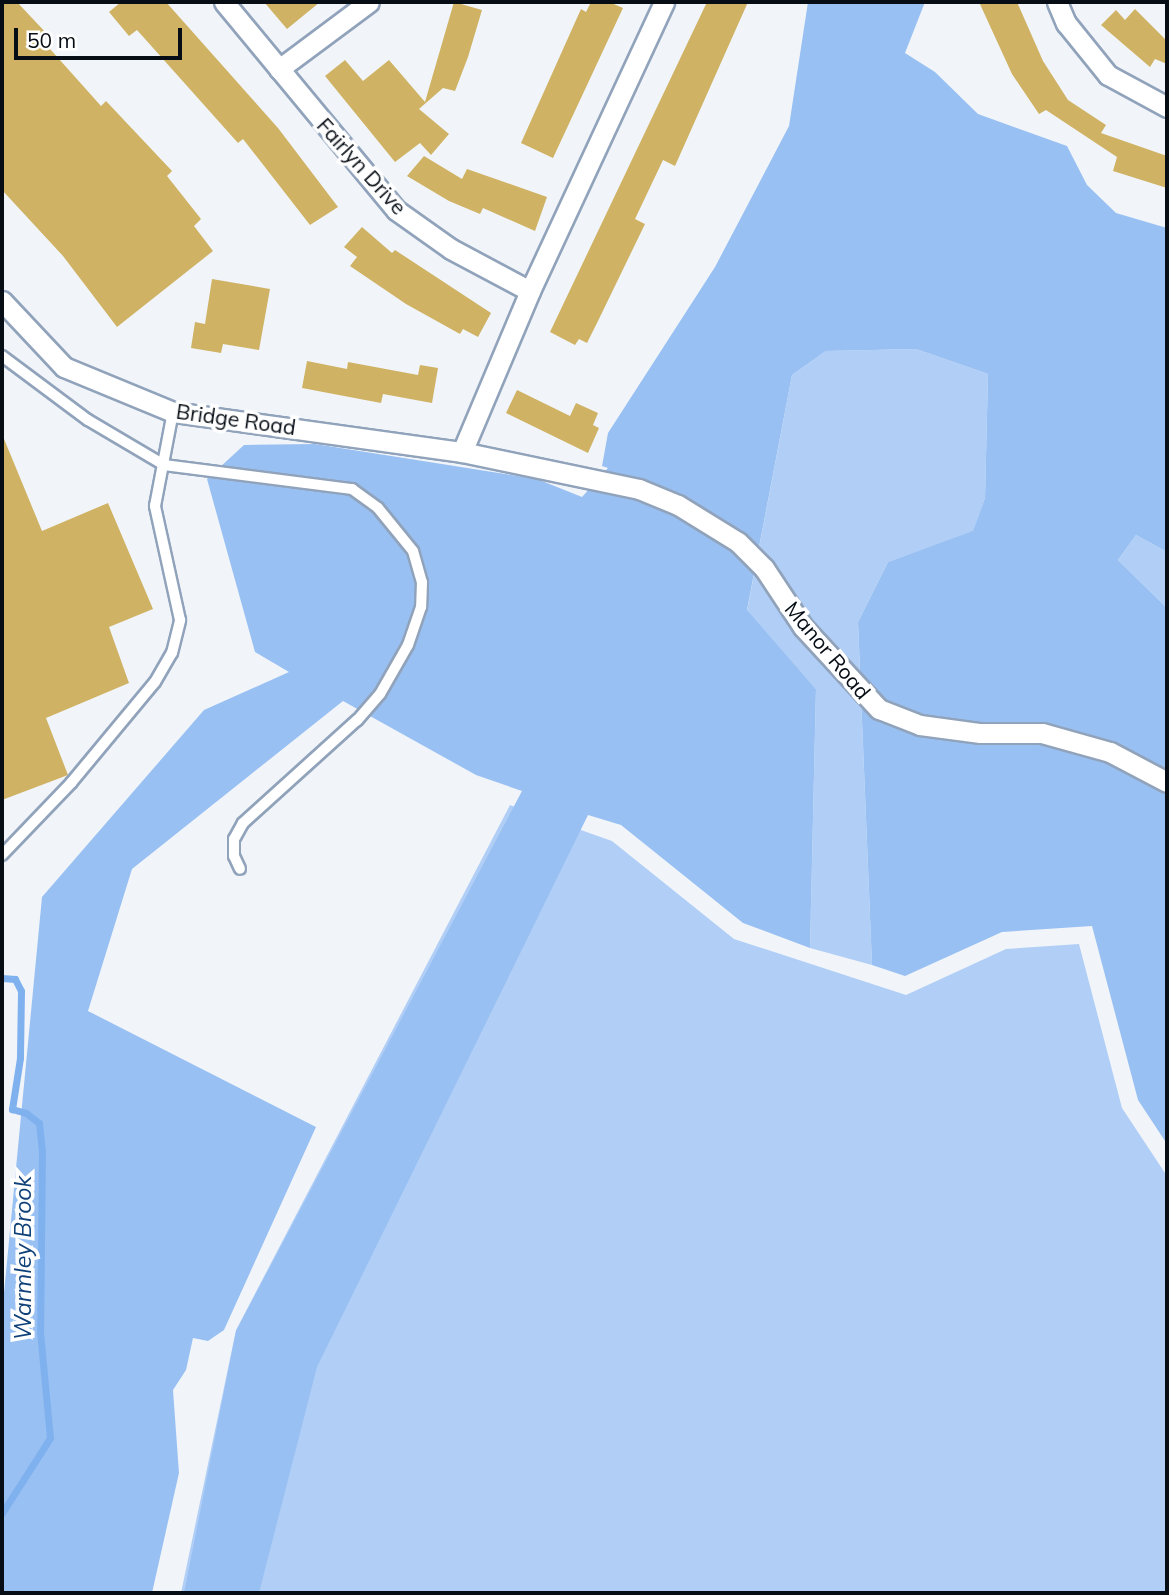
<!DOCTYPE html>
<style>
body{margin:0}
#map{position:relative;width:1169px;height:1595px;overflow:hidden;background:#f1f5fa;font-family:Mulish,sans-serif}
div>[style]{position:absolute}
[style*='--x']{left:calc(var(--x)*1px);top:calc(var(--y)*1px);width:calc(var(--w)*1px);rotate:calc(var(--a)*1deg)}
.green>*{inset:0;background:#b1cff6}
.forest>*{inset:0;background:#99c0f2}
.stream>*{height:7px;margin:-3.5px;padding:0 3.5px;transform-origin:3.5px;border-radius:3.5px;background:#80b1ef}
.building>*{inset:0;background:#cfb263}
.roads{filter:drop-shadow(2px 0 #91a3bb) drop-shadow(-2px 0 #91a3bb) drop-shadow(0 2px #91a3bb) drop-shadow(0 -2px #91a3bb)}
.service>*{height:10px;margin:-5px;padding:0 5px;transform-origin:5px;border-radius:5px;background:#fff}
.minor>*{height:19px;margin:-9.5px;padding:0 9.5px;transform-origin:9.5px;border-radius:9.5px;background:#fff}
span{translate:-50% -50%;white-space:nowrap;text-align:center;line-height:1.15;-webkit-text-stroke:7px #fff;paint-order:stroke}
.street-label{font-size:21px;color:#070d15}
.water-label{font-size:23px;color:#0f4178;font-style:italic}
.frame{position:absolute;inset:0;border:4px solid #070d15;pointer-events:none}
.scale{position:absolute;left:14px;top:28px;width:168px;height:32px;box-sizing:border-box;border:4px solid #070d15;border-top:0;padding-left:9px;font-size:21px;line-height:24px;white-space:nowrap;color:#070d15;-webkit-text-stroke:5px #fff;paint-order:stroke}
</style>
<div id="map">
<div class="green">
<i style="clip-path:polygon(916px 349px,988px 374px,985px 498px,973px 532px,888px 562px,858px 622px,872px 965px,810px 948px,816px 689px,747px 611px,792px 375px,826px 351px)"></i>
<i style="clip-path:polygon(1136px 535px,1167px 552px,1167px 608px,1118px 560px)"></i>
<i style="clip-path:polygon(510px 805px,612px 841px,734px 939px,906px 995px,1006px 949px,1079px 944px,1122px 1108px,1167px 1176px,1167px 1593px,181px 1593px,236px 1330px)"></i>
</div>
<div class="forest">
<i style="clip-path:polygon(808px 2px,925px 2px,905px 53px,935px 72px,978px 114px,1067px 146px,1087px 185px,1116px 213px,1167px 228px,1167px 552px,1136px 535px,1118px 560px,1167px 608px,1167px 1144px,1138px 1100px,1092px 926px,1002px 932px,905px 976px,872px 965px,858px 622px,888px 562px,973px 531px,985px 498px,988px 374px,916px 349px,826px 351px,792px 375px,747px 610px,816px 689px,810px 948px,743px 923px,621px 825px,588px 815px,317px 1367px,259px 1593px,184px 1593px,236px 1331px,522px 791px,476px 775px,343px 701px,132px 869px,88px 1011px,316px 1127px,224px 1330px,208px 1341px,193px 1338px,186px 1370px,173px 1390px,179px 1473px,152px 1593px,2px 1593px,2px 1314px,42px 897px,204px 710px,289px 672px,255px 652px,207px 479px,244px 445px,315px 444px,537px 479px,582px 497px,608px 468px,602px 466px,608px 433px,715px 267px,789px 126px)"></i>
</div>
<div class="stream">
<i style="--x:2;--y:978;--w:13;--a:4"></i>
<i style="--x:15;--y:979;--w:13;--a:63"></i>
<i style="--x:21;--y:991;--w:67;--a:90.9"></i>
<i style="--x:20;--y:1058;--w:52;--a:98.9"></i>
<i style="--x:12;--y:1109;--w:15;--a:16"></i>
<i style="--x:26;--y:1113;--w:16;--a:38"></i>
<i style="--x:39;--y:1123;--w:28;--a:84"></i>
<i style="--x:42;--y:1151;--w:181;--a:90.6"></i>
<i style="--x:40;--y:1332;--w:106;--a:84.6"></i>
<i style="--x:50;--y:1438;--w:89;--a:122.6"></i>
</div>
<div class="building">
<i style="clip-path:polygon(2px 2px,17px 2px,48px 35px,42px 40px,101px 106px,106px 101px,172px 171px,167px 176px,201px 219px,194px 226px,213px 251px,117px 327px,63px 256px,2px 190px)"></i>
<i style="clip-path:polygon(121px 2px,166px 2px,278px 128px,338px 207px,310px 225px,243px 139px,238px 143px,137px 30px,129px 36px,109px 12px)"></i>
<i style="clip-path:polygon(264px 2px,320px 2px,287px 29px)"></i>
<i style="clip-path:polygon(454px 2px,482px 10px,468px 57px,455px 91px,443px 88px,419px 109px,449px 134px,431px 155px,420px 143px,395px 162px,325px 76px,345px 60px,363px 81px,389px 60px,425px 102px)"></i>
<i style="clip-path:polygon(591px 2px,609px 2px,623px 8px,553px 158px,521px 143px,581px 9px,586px 12px)"></i>
<i style="clip-path:polygon(707px 2px,748px 2px,675px 166px,663px 160px,635px 219px,645px 224px,598px 321px,587px 343px,579px 339px,575px 345px,550px 332px)"></i>
<i style="clip-path:polygon(979px 2px,1017px 2px,1043px 61px,1068px 100px,1106px 125px,1101px 133px,1167px 156px,1167px 188px,1113px 171px,1117px 157px,1046px 110px,1039px 114px,1012px 74px)"></i>
<i style="clip-path:polygon(1135px 9px,1167px 41px,1167px 64px,1155px 59px,1150px 67px,1101px 25px,1116px 10px,1125px 20px)"></i>
<i style="clip-path:polygon(424px 156px,462px 179px,467px 169px,547px 197px,535px 231px,483px 208px,480px 214px,449px 201px,407px 176px)"></i>
<i style="clip-path:polygon(362px 227px,392px 253px,395px 250px,491px 313px,478px 337px,463px 329px,460px 334px,406px 304px,350px 266px,357px 257px,344px 247px)"></i>
<i style="clip-path:polygon(212px 279px,270px 289px,259px 350px,223px 344px,221px 353px,191px 348px,195px 322px,205px 324px)"></i>
<i style="clip-path:polygon(307px 361px,347px 369px,348px 362px,418px 375px,420px 365px,438px 368px,432px 403px,383px 394px,381px 403px,302px 388px)"></i>
<i style="clip-path:polygon(517px 390px,570px 416px,576px 403px,598px 413px,593px 425px,599px 428px,588px 453px,506px 413px)"></i>
<i style="clip-path:polygon(2px 434px,42px 531px,108px 503px,153px 609px,109px 627px,129px 683px,46px 718px,68px 775px,2px 800px)"></i>
</div>
<div class="roads">
<div class="service">
<i style="--x:2;--y:356;--w:107;--a:36.7"></i>
<i style="--x:88;--y:420;--w:88;--a:30.6"></i>
<i style="--x:164;--y:465;--w:190;--a:7.3"></i>
<i style="--x:352;--y:489;--w:32;--a:36"></i>
<i style="--x:378;--y:508;--w:55;--a:50.9"></i>
<i style="--x:413;--y:551;--w:32;--a:74"></i>
<i style="--x:422;--y:582;--w:25;--a:92"></i>
<i style="--x:421;--y:607;--w:40;--a:108.9"></i>
<i style="--x:408;--y:645;--w:56;--a:119.7"></i>
<i style="--x:380;--y:694;--w:35;--a:131"></i>
<i style="--x:357;--y:720;--w:154;--a:137.9"></i>
<i style="--x:243;--y:823;--w:18;--a:119"></i>
<i style="--x:234;--y:839;--w:17;--a:90"></i>
<i style="--x:234;--y:856;--w:14;--a:65"></i>
<i style="--x:2;--y:855;--w:100;--a:-46.2"></i>
<i style="--x:71;--y:783;--w:131;--a:-50.3"></i>
<i style="--x:155;--y:682;--w:34;--a:-60"></i>
<i style="--x:172;--y:653;--w:34;--a:-76"></i>
<i style="--x:180;--y:620;--w:117;--a:-102.4"></i>
<i style="--x:155;--y:506;--w:96;--a:-79.2"></i>
</div>
<div class="minor">
<i style="--x:224;--y:2;--w:270;--a:50.4"></i>
<i style="--x:396;--y:210;--w:67;--a:35.3"></i>
<i style="--x:451;--y:249;--w:89;--a:28"></i>
<i style="--x:1057;--y:2;--w:23;--a:67"></i>
<i style="--x:1066;--y:23;--w:67;--a:51.1"></i>
<i style="--x:1108;--y:75;--w:67;--a:28.5"></i>
<i style="--x:279;--y:69;--w:112;--a:-36.7"></i>
<i style="--x:2;--y:301;--w:91;--a:46.8"></i>
<i style="--x:64;--y:367;--w:118;--a:22.4"></i>
<i style="--x:173;--y:412;--w:292;--a:7.9"></i>
<i style="--x:462;--y:452;--w:181;--a:11.8"></i>
<i style="--x:639;--y:489;--w:42;--a:22.3"></i>
<i style="--x:678;--y:505;--w:70;--a:31.7"></i>
<i style="--x:738;--y:542;--w:37;--a:45"></i>
<i style="--x:764;--y:568;--w:71;--a:56.5"></i>
<i style="--x:803;--y:627;--w:112;--a:47.2"></i>
<i style="--x:879;--y:709;--w:44;--a:21.3"></i>
<i style="--x:920;--y:725;--w:61;--a:7.6"></i>
<i style="--x:980;--y:733;--w:62;--a:0"></i>
<i style="--x:1042;--y:733;--w:71;--a:15.6"></i>
<i style="--x:1110;--y:752;--w:64;--a:27.8"></i>
<i style="--x:462;--y:452;--w:175;--a:-67.1"></i>
<i style="--x:530;--y:291;--w:319;--a:-65.1"></i>
</div>
</div>
<div class="street-label">
<span style="left:362px;top:166px;rotate:48deg">Fairlyn Drive</span>
<span style="left:236px;top:419px;rotate:8deg">Bridge Road</span>
<span style="left:828px;top:650px;rotate:50deg">Manor Road</span>
</div>
<div class="water-label">
<span style="left:23px;top:1258px;rotate:-90deg">Warmley Brook</span>
</div>
<div class="frame"></div>
<div class="scale">50 m</div>
</div>
